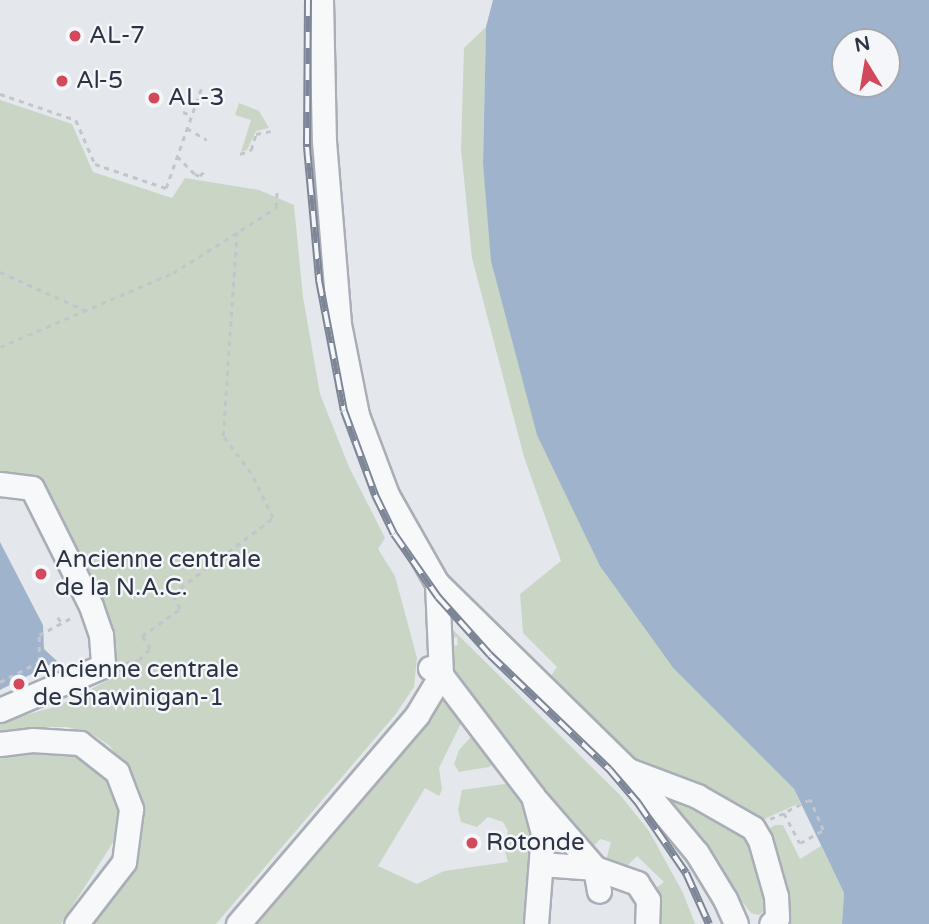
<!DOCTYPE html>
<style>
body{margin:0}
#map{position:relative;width:929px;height:924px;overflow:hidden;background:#e4e7ec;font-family:"Varela Round",sans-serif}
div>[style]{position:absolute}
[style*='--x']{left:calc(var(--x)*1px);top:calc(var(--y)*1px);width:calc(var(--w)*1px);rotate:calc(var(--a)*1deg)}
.green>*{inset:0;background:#c9d6c5}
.water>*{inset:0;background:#9fb4cc}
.path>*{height:2.5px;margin-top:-1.25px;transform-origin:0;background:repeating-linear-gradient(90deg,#c2c5cb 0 5px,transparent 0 10px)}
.roads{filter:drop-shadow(2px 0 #a9aeb7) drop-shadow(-2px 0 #a9aeb7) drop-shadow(0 2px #a9aeb7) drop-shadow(0 -2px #a9aeb7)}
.minor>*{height:23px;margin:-11.5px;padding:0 11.5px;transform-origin:11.5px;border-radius:11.5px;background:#f7f8fa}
.rail>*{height:8px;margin-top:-4px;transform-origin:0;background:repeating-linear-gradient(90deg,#f4f6f9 0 16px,#7d8696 0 32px);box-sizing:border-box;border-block:2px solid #7d8696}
.dots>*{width:19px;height:19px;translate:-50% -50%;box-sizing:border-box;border:4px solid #f4f6f9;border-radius:50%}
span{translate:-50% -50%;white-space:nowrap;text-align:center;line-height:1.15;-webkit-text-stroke:5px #f4f6f9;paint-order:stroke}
.poi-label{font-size:24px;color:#2b3445}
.left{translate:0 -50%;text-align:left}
.north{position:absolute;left:831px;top:28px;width:70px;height:70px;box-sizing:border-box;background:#f4f6f9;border:2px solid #a4a8b1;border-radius:50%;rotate:349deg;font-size:19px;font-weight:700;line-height:28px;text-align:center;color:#2b3445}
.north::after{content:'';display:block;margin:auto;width:24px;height:32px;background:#d1495b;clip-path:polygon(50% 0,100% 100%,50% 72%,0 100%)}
</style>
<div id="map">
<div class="green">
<i style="clip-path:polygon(486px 27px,483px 163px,674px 669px,794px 789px,800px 803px,755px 823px,630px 762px,545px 685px,557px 667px,523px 633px,520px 594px,561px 561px,524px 457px,472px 258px,461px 149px,464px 48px)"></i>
<i style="clip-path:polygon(0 100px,72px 124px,93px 172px,172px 198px,185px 178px,259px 190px,294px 205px,303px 297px,320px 394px,349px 467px,385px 538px,378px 549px,395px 576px,417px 658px,414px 687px,395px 715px,216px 924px,90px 924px,132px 866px,142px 836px,140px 791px,110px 746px,92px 734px,67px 727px,51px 727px,0 736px,0 722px,58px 706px,120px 674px,109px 649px,109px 637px,114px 629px,40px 486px,0 479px)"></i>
<i style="clip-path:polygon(239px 103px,259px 111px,269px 128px,256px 131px,247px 150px,241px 152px,251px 120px,235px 115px)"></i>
<i style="clip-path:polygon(451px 628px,621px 796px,649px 831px,683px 893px,695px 924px,654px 924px,655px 889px,664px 882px,637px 856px,622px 871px,605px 864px,611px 842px,600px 839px,590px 850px,460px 684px,453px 670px,453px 646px,458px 645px,457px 637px,449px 638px)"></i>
<i style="clip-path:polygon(442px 699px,462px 713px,463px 719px,439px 768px,442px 790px,439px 796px,425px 788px,378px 866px,417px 884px,444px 871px,508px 862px,504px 847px,508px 831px,503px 822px,488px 817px,477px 827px,461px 822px,458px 810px,462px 790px,512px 783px,524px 798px,535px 845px,526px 924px,248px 924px)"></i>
<i style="clip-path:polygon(470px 738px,483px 738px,498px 758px,489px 767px,459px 772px,454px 764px,459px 750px)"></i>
<i style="clip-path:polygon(50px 749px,68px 751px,98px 770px,114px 788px,120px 805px,119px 833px,61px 924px,0 924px,0 757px)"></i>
<i style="clip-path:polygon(650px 786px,749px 829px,768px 907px,759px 915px,751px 913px)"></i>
<i style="clip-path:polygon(775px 825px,783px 825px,800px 859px,821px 846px,844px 893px,842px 924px,783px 924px,762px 833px)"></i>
</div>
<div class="water">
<i style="clip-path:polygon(evenodd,493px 0,929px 0,929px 924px,842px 924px,844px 893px,794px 789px,674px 669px,600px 566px,537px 435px,491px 261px,483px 163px,486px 27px,493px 0,887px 42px,887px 84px,845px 84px,845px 42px,887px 42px)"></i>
<i style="clip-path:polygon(0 542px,43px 625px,44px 649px,57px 661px,0 690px)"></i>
</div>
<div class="path">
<i style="--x:0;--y:94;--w:80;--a:18.9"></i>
<i style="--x:76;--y:120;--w:48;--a:66.6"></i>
<i style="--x:95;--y:164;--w:75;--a:18.7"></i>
<i style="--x:166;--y:188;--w:105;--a:-70.5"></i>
<i style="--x:183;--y:112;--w:9;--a:21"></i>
<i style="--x:187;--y:128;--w:23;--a:31"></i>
<i style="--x:240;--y:154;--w:12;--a:-20"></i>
<i style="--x:251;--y:150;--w:17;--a:-73"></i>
<i style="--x:256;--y:134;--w:15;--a:-11"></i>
<i style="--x:177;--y:156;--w:25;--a:45"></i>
<i style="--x:195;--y:174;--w:5;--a:22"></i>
<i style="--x:200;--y:176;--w:8;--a:-50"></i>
<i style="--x:0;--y:272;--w:95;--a:24.1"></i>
<i style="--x:0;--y:347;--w:188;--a:-23.2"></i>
<i style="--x:173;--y:273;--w:122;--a:-32.3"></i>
<i style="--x:276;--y:208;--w:17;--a:-87"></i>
<i style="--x:58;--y:617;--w:8;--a:60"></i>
<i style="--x:124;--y:663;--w:15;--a:-11"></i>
<i style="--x:139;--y:660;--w:16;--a:-45"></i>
<i style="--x:150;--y:649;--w:15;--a:-122"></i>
<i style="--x:142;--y:636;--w:47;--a:-35.4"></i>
<i style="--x:180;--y:609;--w:17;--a:-118"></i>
<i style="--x:172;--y:594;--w:126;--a:-37"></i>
<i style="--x:273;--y:518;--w:50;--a:-116.1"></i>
<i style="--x:251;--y:473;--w:46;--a:-127.1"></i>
<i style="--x:223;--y:436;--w:204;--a:-86.1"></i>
<i style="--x:0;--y:682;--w:44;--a:-27.1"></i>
<i style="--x:39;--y:662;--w:27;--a:-90"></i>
<i style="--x:39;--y:635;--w:38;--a:-28"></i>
<i style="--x:770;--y:819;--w:15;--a:-23"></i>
<i style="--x:784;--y:813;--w:34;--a:62"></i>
<i style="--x:800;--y:843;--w:26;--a:-29"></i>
<i style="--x:823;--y:830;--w:33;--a:-113"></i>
<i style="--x:810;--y:800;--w:29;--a:153"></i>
</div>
<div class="roads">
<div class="minor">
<i style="--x:321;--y:0;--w:141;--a:88.8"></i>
<i style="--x:324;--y:141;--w:184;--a:85.3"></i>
<i style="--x:339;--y:324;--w:93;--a:78.8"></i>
<i style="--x:357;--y:415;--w:85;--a:69.4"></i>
<i style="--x:387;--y:495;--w:101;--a:60.4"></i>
<i style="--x:437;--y:583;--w:266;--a:44.4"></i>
<i style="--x:627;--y:769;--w:109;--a:50.2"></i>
<i style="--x:697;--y:853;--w:54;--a:58.7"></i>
<i style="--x:725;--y:899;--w:27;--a:66"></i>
<i style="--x:0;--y:484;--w:32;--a:7"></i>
<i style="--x:32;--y:488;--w:132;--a:63.4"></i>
<i style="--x:91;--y:606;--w:31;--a:71"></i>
<i style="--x:101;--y:635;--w:31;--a:86"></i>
<i style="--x:103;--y:666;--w:112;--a:156.9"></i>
<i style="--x:430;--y:668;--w:13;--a:32"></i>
<i style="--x:441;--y:675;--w:152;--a:52.8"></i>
<i style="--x:533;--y:796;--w:38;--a:75"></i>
<i style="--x:543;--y:833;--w:91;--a:94.4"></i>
<i style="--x:0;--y:744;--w:32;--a:-7"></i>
<i style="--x:32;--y:740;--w:48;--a:3.6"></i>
<i style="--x:80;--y:743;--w:47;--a:38.1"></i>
<i style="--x:117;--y:772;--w:40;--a:69"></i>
<i style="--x:131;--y:809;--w:53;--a:97.5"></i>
<i style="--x:124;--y:862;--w:78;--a:127.7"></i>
<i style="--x:631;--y:771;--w:71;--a:20.7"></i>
<i style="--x:697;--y:796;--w:64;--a:29.7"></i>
<i style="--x:753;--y:828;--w:14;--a:60"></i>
<i style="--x:760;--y:840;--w:58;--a:74.1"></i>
<i style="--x:776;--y:896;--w:22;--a:87"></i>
<i style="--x:777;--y:918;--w:8;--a:135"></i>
<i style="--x:537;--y:801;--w:89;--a:49.1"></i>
<i style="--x:595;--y:868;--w:23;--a:80"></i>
<i style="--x:541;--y:864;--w:54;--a:4.2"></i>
<i style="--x:595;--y:868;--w:45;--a:19.7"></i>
<i style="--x:637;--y:883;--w:20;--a:57"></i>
<i style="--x:648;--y:900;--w:24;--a:92"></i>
<i style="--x:238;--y:924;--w:275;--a:-49.4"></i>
<i style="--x:417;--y:715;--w:47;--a:-59"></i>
<i style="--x:441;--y:675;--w:92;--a:-92.5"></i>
</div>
</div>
<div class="rail">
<i style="--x:308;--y:0;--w:147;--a:90.4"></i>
<i style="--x:307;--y:147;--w:134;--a:84.8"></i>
<i style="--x:319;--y:280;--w:133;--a:79.2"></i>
<i style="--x:344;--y:411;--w:90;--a:69.7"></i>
<i style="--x:375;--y:495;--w:43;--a:64"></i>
<i style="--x:394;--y:534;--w:77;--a:55.1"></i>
<i style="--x:438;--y:597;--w:78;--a:48.1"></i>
<i style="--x:490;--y:655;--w:165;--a:43.8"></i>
<i style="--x:609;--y:769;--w:45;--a:49.5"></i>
<i style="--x:638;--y:803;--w:85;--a:55.6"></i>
<i style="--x:686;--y:873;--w:56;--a:65.7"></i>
</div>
<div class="dots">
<i style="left:75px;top:36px;background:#d1495b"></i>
<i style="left:62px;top:81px;background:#d1495b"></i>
<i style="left:154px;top:98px;background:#d1495b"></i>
<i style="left:41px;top:574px;background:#d1495b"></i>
<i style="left:19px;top:684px;background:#d1495b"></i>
<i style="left:472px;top:843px;background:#d1495b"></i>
</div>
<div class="poi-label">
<span class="left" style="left:89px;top:36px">AL-7</span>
<span class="left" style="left:76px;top:81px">Al-5</span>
<span class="left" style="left:168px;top:98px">AL-3</span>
<span class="left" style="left:55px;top:574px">Ancienne centrale<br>de la N.A.C.</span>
<span class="left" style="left:33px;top:684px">Ancienne centrale<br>de Shawinigan-1</span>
<span class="left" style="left:486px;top:843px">Rotonde</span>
</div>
<div class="north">N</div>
</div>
